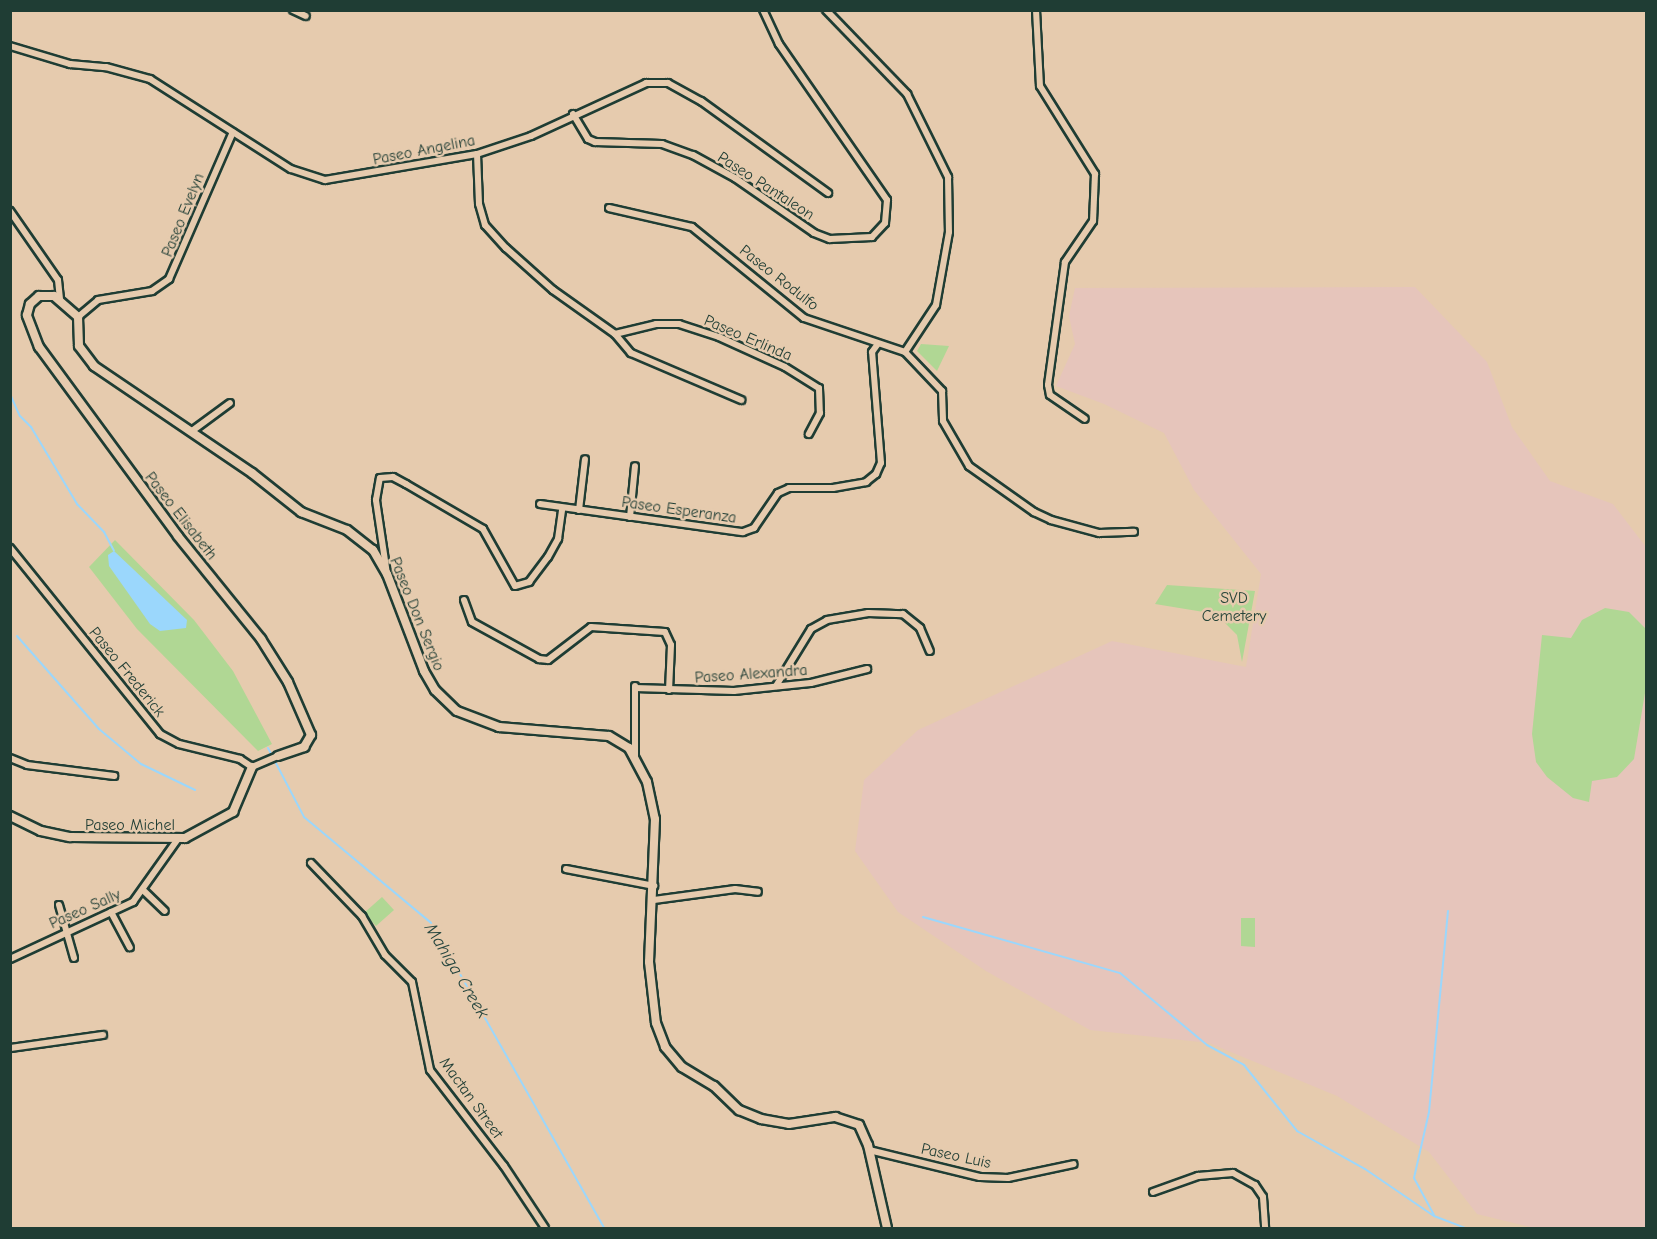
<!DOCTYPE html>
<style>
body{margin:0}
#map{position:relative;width:1657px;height:1239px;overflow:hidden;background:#e6cbae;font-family:"Comic Neue",sans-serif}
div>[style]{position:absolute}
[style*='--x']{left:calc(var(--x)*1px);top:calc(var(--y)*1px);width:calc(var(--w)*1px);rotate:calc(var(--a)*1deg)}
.built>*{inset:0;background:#e6c5bb}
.green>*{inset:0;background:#b0d794}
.water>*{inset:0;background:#9bd7fc}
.stream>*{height:2px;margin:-1px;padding:0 1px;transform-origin:1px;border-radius:1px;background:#9bd7fc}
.roads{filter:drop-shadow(2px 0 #1f3d34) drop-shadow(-2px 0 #1f3d34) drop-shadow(0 2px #1f3d34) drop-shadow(0 -2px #1f3d34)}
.minor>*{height:6px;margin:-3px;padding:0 3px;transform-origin:3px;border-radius:3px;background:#e6cbae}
.tertiary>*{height:8px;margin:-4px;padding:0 4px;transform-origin:4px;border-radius:4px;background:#e6cbae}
span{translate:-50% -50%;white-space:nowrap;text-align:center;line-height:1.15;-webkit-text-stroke:5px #e6cbae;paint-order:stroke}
.street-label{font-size:16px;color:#1f3d34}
.park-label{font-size:16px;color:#264539}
.water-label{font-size:18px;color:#25453e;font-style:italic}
.frame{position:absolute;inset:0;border:12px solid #1f3d34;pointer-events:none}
</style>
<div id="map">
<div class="built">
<i style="clip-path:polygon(1415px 287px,1487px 362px,1512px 427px,1550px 481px,1613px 504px,1646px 547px,1646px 1228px,1534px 1228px,1477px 1214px,1429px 1152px,1337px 1096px,1209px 1043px,1090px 1030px,986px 971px,898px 912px,855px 851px,864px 780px,918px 730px,1112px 641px,1246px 667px,1261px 574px,1194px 490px,1164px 433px,1104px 404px,1056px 386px,1075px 344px,1069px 316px,1075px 288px)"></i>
</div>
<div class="green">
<i style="clip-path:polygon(921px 344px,949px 346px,937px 371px,917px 351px)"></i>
<i style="clip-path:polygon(115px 540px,194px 620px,233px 671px,272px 744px,258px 751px,137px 629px,89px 567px)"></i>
<i style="clip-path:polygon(1167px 585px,1255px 591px,1242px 662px,1237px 635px,1216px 614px,1155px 604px)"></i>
<i style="clip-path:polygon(1605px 608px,1629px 612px,1646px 629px,1646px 687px,1634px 759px,1617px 777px,1592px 781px,1589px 802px,1573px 798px,1547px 777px,1536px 762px,1532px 734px,1542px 635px,1571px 638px,1582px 620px)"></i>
<i style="clip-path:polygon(382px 897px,394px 910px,376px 926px,364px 913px)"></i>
<i style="clip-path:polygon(1241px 918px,1255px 918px,1255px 947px,1241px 946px)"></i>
</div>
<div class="water">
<i style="clip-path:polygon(114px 551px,187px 620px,186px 628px,160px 631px,150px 624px,109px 566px,108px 555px)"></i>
</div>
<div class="stream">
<i style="--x:10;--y:394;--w:24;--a:66"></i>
<i style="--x:20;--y:416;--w:16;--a:45"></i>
<i style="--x:31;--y:427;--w:90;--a:59.1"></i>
<i style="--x:77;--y:504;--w:39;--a:46"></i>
<i style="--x:104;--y:532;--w:21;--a:62"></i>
<i style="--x:17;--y:636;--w:124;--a:48.6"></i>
<i style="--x:99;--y:729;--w:55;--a:39.8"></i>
<i style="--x:141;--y:764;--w:60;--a:25.7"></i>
<i style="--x:268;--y:748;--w:78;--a:62.4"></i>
<i style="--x:304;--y:817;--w:165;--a:39.8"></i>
<i style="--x:431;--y:923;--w:351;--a:60.4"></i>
<i style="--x:923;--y:917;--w:205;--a:15.9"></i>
<i style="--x:1120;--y:973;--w:113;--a:39.6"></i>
<i style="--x:1207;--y:1045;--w:42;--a:28.4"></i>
<i style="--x:1244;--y:1065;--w:85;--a:51.2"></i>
<i style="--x:1297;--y:1131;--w:78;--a:29.2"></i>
<i style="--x:1365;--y:1169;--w:83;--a:34.3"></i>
<i style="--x:1434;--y:1216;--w:34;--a:21"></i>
<i style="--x:1434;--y:1215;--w:42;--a:-118.4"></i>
<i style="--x:1414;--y:1178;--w:68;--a:-77.2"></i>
<i style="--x:1429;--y:1112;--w:202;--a:-84.6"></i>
</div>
<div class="roads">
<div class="minor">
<i style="--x:293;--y:10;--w:14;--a:25"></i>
<i style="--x:826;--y:10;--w:117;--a:46"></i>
<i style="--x:907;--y:94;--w:93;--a:63.7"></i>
<i style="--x:948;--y:177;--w:55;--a:89"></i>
<i style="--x:949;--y:232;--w:74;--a:100.1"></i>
<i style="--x:936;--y:305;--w:56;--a:123.4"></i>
<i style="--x:1036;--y:10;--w:76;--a:87"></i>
<i style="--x:1040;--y:86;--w:104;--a:58"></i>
<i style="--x:1095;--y:174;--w:47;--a:92.4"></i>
<i style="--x:1093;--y:221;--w:50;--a:124.3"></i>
<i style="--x:1065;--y:262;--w:124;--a:97.9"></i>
<i style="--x:1048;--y:385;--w:10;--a:79"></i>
<i style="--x:1050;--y:395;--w:42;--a:34.4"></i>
<i style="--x:10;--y:46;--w:63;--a:16.7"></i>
<i style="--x:70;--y:64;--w:36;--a:5"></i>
<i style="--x:106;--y:67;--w:46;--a:15.3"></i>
<i style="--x:150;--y:79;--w:167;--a:32.6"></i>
<i style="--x:291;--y:169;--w:36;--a:18"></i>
<i style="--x:325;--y:180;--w:154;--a:-9.7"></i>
<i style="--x:477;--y:154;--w:57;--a:-18.4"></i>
<i style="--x:531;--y:136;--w:127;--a:-24.7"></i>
<i style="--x:646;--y:83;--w:22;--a:0"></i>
<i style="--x:668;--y:83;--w:38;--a:29"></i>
<i style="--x:701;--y:101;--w:157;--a:35.9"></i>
<i style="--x:573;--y:114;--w:29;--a:59"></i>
<i style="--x:588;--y:139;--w:8;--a:23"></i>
<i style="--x:595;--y:142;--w:67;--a:1.7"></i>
<i style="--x:662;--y:144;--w:33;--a:20"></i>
<i style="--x:693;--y:155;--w:48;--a:28.7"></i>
<i style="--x:735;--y:178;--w:96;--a:34.8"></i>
<i style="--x:814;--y:233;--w:17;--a:21"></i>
<i style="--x:830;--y:239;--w:42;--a:-2.7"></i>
<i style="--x:872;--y:237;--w:19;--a:-47"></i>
<i style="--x:885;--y:223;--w:23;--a:-85"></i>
<i style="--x:887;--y:200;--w:190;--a:-124.7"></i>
<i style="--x:779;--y:44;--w:38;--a:-115"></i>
<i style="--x:477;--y:154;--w:50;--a:87.7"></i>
<i style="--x:479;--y:204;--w:22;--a:74"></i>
<i style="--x:485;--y:225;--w:31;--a:48"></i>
<i style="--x:506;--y:248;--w:63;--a:41.8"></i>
<i style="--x:553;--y:290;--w:76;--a:35.4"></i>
<i style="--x:615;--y:334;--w:25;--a:50"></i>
<i style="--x:631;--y:353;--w:120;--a:23.1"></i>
<i style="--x:609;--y:208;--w:85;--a:12.9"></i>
<i style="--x:692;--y:227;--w:144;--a:39.1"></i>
<i style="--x:804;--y:318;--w:107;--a:18.6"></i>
<i style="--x:905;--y:352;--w:54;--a:46.5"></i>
<i style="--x:942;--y:391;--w:30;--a:88"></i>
<i style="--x:943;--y:421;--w:52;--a:60"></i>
<i style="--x:969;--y:466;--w:80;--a:35.3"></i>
<i style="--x:1034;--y:512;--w:19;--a:25"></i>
<i style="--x:1051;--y:520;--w:50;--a:15.2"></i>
<i style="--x:1099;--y:533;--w:35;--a:-2"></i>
<i style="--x:10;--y:211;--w:84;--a:55.2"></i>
<i style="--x:58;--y:280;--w:20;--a:84"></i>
<i style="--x:78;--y:317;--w:26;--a:-40"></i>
<i style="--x:98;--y:300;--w:55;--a:-9.5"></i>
<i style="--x:152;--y:291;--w:21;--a:-35"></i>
<i style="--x:169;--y:279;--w:160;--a:-66.5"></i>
<i style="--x:615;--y:334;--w:42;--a:-13.7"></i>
<i style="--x:656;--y:324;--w:23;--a:0"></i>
<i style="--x:679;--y:324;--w:42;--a:18"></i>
<i style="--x:719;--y:337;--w:72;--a:24.4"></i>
<i style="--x:785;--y:367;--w:40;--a:32"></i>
<i style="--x:819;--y:388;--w:25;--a:88"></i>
<i style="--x:820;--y:413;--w:24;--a:118"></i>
<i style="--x:192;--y:431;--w:47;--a:-36.4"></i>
<i style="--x:540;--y:504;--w:205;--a:7.9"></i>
<i style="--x:743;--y:532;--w:12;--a:-20"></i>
<i style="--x:754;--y:528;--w:42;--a:-55.6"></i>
<i style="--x:778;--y:493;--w:12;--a:-24"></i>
<i style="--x:789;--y:488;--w:44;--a:0"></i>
<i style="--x:833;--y:488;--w:34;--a:-10"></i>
<i style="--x:866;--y:482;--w:13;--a:-39"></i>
<i style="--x:876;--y:474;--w:12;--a:-66"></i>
<i style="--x:881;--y:463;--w:111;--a:-94.6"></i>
<i style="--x:872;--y:352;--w:9;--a:-54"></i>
<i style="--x:579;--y:510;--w:51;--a:-83.3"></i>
<i style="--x:630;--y:517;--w:51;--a:-84.4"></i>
<i style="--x:10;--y:548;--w:239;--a:51.1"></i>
<i style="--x:160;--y:734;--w:21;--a:28"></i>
<i style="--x:179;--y:744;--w:63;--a:13.8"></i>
<i style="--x:240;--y:759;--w:14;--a:34"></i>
<i style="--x:252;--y:767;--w:28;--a:-23"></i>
<i style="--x:387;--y:574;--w:75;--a:-98.5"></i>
<i style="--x:376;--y:500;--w:22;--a:-80"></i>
<i style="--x:380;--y:478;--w:13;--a:-4"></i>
<i style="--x:393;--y:477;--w:15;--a:28"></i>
<i style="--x:406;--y:484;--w:89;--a:30.3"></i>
<i style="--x:483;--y:529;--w:65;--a:60.7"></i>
<i style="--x:515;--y:586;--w:15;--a:-16"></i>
<i style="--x:529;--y:582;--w:31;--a:-53"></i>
<i style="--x:548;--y:557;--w:21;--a:-61"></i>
<i style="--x:558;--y:539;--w:30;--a:-82"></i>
<i style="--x:464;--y:600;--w:23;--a:70"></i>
<i style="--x:472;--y:622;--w:77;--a:28.9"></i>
<i style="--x:539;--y:659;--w:9;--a:6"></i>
<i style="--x:548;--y:660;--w:54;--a:-37.5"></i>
<i style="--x:591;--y:627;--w:74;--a:3.9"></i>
<i style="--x:665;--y:632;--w:14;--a:65"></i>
<i style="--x:671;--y:645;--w:45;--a:92.5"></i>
<i style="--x:635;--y:686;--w:71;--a:90"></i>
<i style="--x:776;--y:686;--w:67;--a:-58.4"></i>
<i style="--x:811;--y:629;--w:18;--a:-29"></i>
<i style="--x:827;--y:620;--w:42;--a:-9.7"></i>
<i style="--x:868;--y:613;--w:35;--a:2"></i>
<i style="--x:903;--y:614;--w:22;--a:39"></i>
<i style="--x:920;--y:628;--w:25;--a:67"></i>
<i style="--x:635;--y:688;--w:99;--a:1.7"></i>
<i style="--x:734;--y:691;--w:77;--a:-5.9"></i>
<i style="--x:811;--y:683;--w:58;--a:-14"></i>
<i style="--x:10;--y:758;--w:18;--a:22"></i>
<i style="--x:27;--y:765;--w:88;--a:7.2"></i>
<i style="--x:311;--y:863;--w:74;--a:46.1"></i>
<i style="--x:362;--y:916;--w:45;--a:59.5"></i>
<i style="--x:385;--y:955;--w:38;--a:45"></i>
<i style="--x:412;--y:982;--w:90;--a:78.4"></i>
<i style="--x:430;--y:1070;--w:121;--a:52.4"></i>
<i style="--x:504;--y:1166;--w:74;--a:56.5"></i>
<i style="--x:566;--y:869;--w:90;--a:10.9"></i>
<i style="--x:143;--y:890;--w:30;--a:44"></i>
<i style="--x:654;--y:900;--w:82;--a:-7.7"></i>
<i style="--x:735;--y:889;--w:23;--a:7"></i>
<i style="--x:59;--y:905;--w:55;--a:74.2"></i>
<i style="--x:111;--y:912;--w:40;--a:62"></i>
<i style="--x:10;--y:959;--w:136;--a:-24.9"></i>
<i style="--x:133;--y:902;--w:77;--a:-54.5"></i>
<i style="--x:10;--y:1048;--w:94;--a:-8"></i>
<i style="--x:869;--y:1150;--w:114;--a:13.7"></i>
<i style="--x:980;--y:1177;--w:28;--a:2"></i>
<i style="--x:1008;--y:1178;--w:67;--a:-12"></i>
<i style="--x:1153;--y:1192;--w:48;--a:-19.6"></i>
<i style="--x:1198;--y:1176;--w:35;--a:-5"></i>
<i style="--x:1233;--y:1173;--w:25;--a:29"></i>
<i style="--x:1255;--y:1185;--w:14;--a:56"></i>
<i style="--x:1263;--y:1197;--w:31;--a:86"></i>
</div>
<div class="tertiary">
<i style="--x:278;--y:756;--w:28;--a:-19"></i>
<i style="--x:304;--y:747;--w:14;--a:-60"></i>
<i style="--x:311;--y:735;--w:58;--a:-113.5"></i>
<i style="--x:288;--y:682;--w:51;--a:-122.1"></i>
<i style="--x:261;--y:639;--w:132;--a:-128.9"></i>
<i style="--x:178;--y:536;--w:235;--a:-126.3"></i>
<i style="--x:39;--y:347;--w:34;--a:-111"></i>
<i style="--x:27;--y:315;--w:11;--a:-75"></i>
<i style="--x:30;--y:304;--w:12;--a:-42"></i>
<i style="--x:39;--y:296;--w:15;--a:0"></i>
<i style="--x:54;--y:296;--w:32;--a:41"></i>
<i style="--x:78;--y:317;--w:29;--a:88"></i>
<i style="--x:79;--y:346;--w:25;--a:53"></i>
<i style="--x:94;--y:366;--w:191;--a:34.1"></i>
<i style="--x:252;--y:473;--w:63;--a:38.5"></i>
<i style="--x:301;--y:512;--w:49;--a:21.4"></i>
<i style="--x:347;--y:530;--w:33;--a:38"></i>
<i style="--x:373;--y:550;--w:28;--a:60"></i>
<i style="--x:387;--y:574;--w:104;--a:69.1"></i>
<i style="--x:424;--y:671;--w:22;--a:60"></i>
<i style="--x:435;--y:690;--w:30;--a:44"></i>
<i style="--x:457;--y:711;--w:45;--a:20.9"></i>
<i style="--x:499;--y:727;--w:110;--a:4.7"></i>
<i style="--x:609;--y:736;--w:23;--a:31"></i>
<i style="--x:629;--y:748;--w:38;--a:62"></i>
<i style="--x:647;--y:782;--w:38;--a:78"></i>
<i style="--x:655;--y:819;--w:143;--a:92.4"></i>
<i style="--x:649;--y:962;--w:61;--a:83.5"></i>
<i style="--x:656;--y:1023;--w:26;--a:69"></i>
<i style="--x:665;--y:1047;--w:26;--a:50"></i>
<i style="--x:682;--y:1067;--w:37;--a:31"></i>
<i style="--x:714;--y:1086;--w:35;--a:44"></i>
<i style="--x:739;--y:1110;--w:24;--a:22"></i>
<i style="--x:761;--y:1119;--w:28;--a:10"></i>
<i style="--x:789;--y:1124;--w:47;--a:-8.7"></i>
<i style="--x:835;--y:1117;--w:25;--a:18"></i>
<i style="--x:859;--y:1125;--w:22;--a:66"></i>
<i style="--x:868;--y:1145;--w:85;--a:77.1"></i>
<i style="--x:10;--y:816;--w:34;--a:26"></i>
<i style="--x:41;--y:831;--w:30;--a:12"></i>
<i style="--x:70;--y:837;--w:115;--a:0.5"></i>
<i style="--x:185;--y:838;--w:55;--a:-28.4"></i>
<i style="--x:233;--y:812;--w:49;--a:-67.1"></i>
</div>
</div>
<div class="street-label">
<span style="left:424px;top:150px;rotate:-11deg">Paseo Angelina</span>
<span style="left:766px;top:186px;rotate:33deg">Paseo Pantaleon</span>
<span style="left:183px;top:215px;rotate:-68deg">Paseo Evelyn</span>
<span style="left:779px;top:278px;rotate:38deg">Paseo Rodulfo</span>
<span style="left:748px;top:338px;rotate:23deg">Paseo Erlinda</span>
<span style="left:679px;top:510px;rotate:8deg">Paseo Esperanza</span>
<span style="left:181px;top:516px;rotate:52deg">Paseo Elisabeth</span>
<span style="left:417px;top:614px;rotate:68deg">Paseo Don Sergio</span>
<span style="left:127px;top:672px;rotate:51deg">Paseo Frederick</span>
<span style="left:751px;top:674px;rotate:-4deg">Paseo Alexandra</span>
<span style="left:130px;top:825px">Paseo Michel</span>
<span style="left:85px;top:909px;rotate:-24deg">Paseo Sally</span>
<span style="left:471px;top:1098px;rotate:54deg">Mactan Street</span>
<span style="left:956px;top:1156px;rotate:12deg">Paseo Luis</span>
</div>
<div class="park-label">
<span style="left:1234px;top:607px">SVD<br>Cemetery</span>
</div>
<div class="water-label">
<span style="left:456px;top:971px;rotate:59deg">Mahiga Creek</span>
</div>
<div class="frame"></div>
</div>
